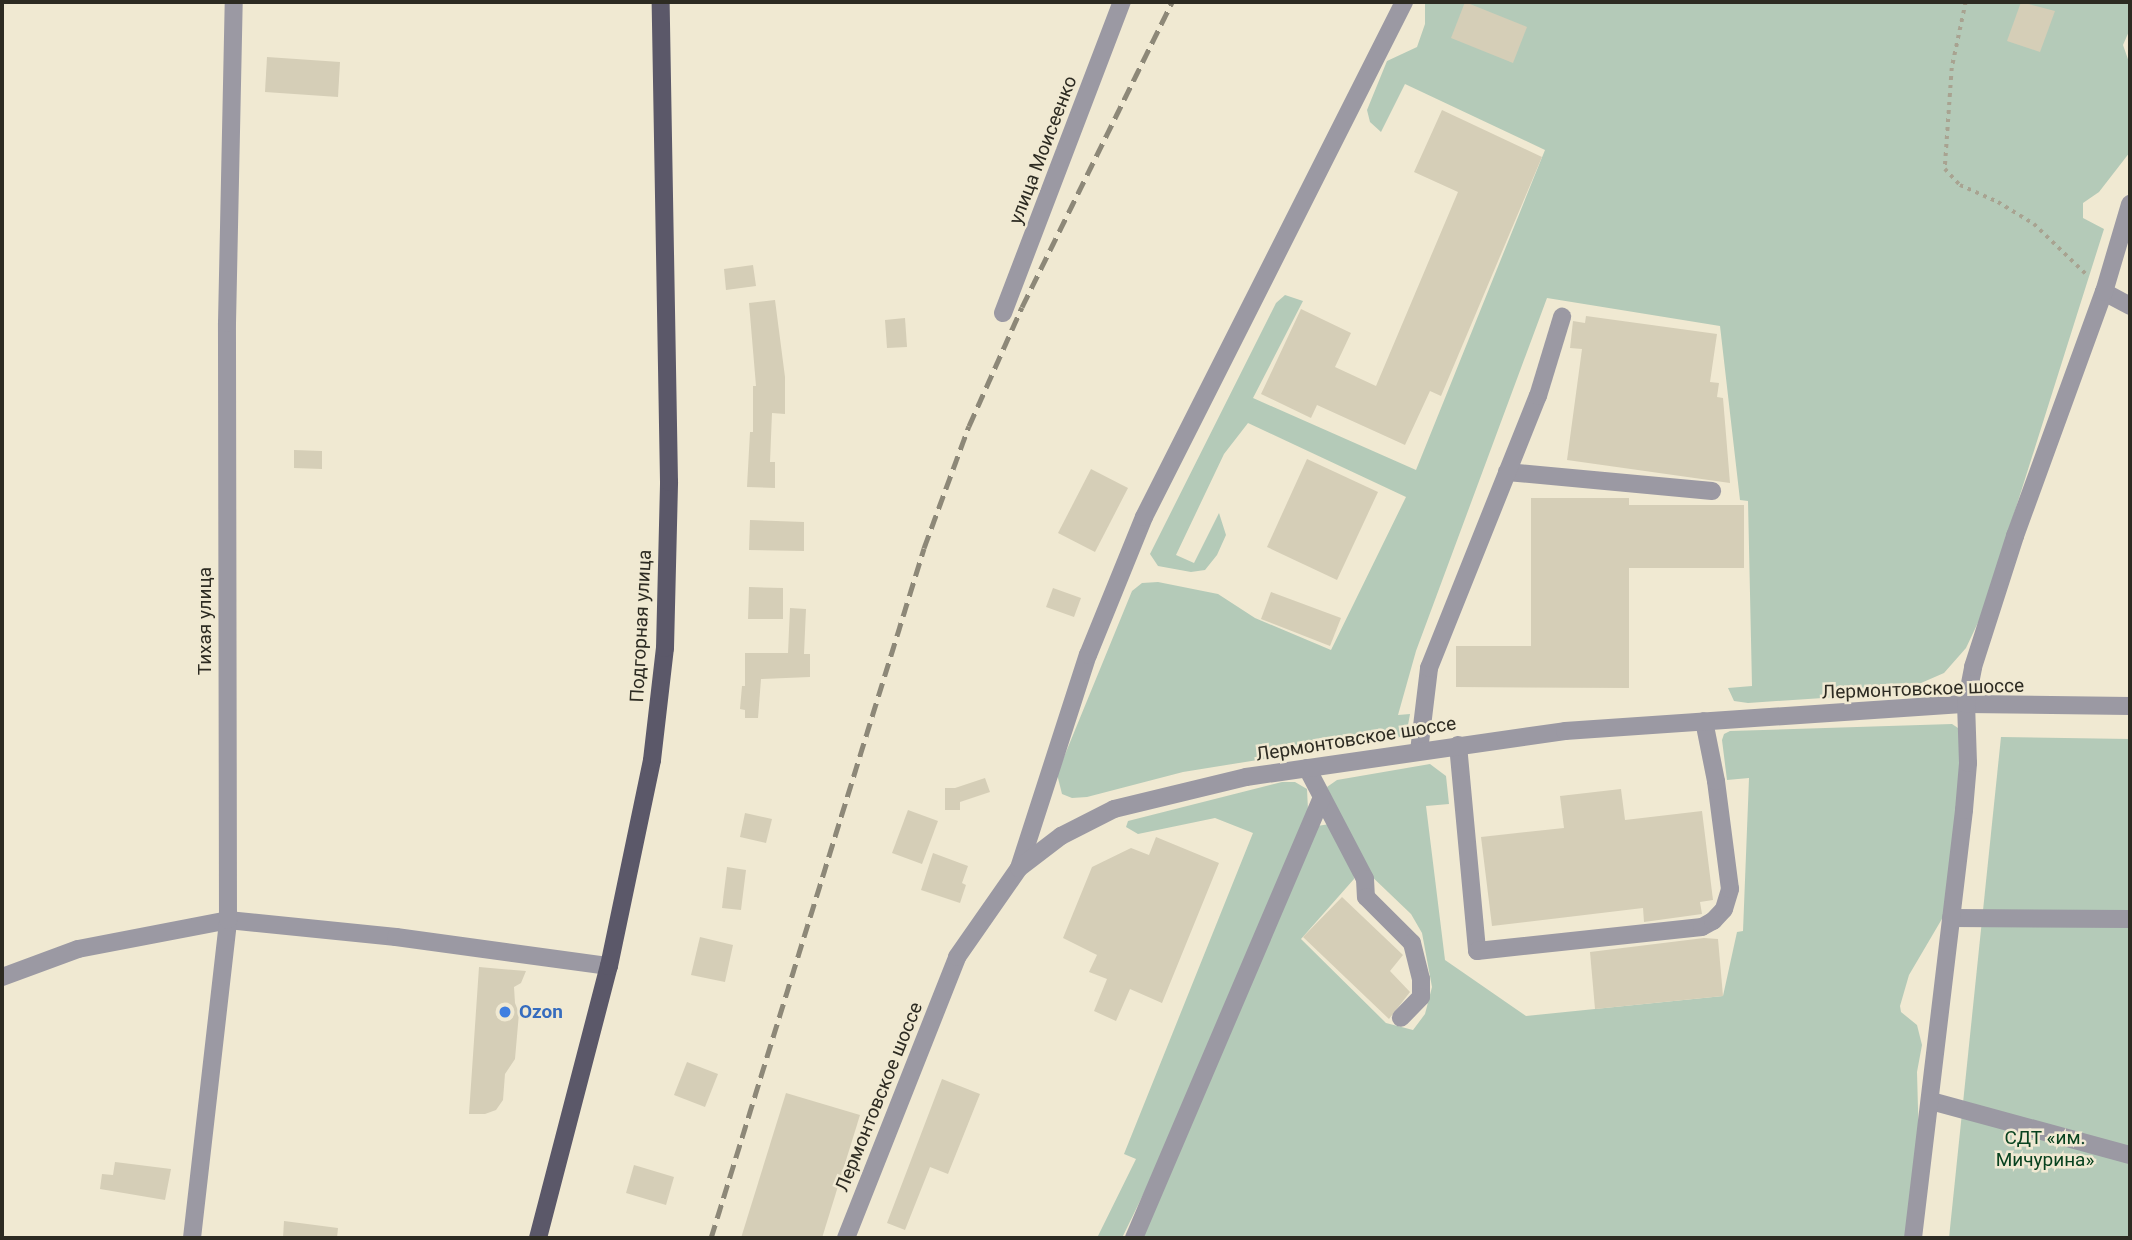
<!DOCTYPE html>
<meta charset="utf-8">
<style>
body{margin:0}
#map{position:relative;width:2132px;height:1240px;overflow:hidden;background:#f0e9d2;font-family:Roboto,sans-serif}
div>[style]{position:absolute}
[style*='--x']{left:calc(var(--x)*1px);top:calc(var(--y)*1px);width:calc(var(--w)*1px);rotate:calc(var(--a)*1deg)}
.green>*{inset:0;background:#b4cab8}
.building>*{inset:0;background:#d5ceb7}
.path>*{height:3.5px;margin-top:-1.75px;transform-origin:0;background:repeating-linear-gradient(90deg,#a8a391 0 3.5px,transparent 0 8.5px)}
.minor>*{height:18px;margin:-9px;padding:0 9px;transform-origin:9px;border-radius:9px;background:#9b99a3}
.major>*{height:18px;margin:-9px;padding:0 9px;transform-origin:9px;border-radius:9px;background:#5b5869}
.rail>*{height:5px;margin-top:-2.5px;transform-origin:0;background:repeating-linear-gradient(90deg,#8d8878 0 14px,transparent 0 21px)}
.dots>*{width:19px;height:19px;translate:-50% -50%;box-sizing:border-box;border:4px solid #f0e9d2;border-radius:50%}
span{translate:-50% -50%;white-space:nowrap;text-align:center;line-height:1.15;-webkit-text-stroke:5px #f0e9d2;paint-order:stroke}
.street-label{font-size:19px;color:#2d2b22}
.shop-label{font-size:19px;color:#366cbe;font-weight:700}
.left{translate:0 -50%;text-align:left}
.park-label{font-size:19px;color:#08421f}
.frame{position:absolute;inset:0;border:4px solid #2d2b22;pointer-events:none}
</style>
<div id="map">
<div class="green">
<i style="clip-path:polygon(1425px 2px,2130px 2px,2130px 29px,2123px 45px,2130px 65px,2130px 152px,2099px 192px,2083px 203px,2083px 218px,2104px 229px,1983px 612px,1966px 648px,1944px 673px,1898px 693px,1748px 703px,1734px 701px,1728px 688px,1752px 686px,1748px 501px,1740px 500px,1720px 326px,1547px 298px,1416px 651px,1398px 715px,1410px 714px,1406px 736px,1183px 772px,1087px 797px,1072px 798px,1062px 794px,1057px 774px,1132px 591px,1142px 583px,1158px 582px,1218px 594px,1255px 618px,1331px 650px,1406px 497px,1248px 423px,1224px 454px,1176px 555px,1194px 563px,1219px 513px,1226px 535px,1217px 555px,1205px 570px,1191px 572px,1158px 566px,1150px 554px,1276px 303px,1285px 295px,1303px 301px,1253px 398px,1416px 470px,1545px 150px,1405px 84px,1381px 132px,1370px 122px,1367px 110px,1387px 61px,1417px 47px,1425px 24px)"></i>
<i style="clip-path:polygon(1952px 724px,1958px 728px,1964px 740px,1946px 912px,1909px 975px,1900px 1006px,1901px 1012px,1917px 1025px,1922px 1045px,1917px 1072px,1919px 1145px,1905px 1238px,1141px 1238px,1317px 826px,1330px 824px,1353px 865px,1354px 879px,1301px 939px,1386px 1023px,1413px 1030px,1425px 1014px,1432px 987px,1422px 933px,1411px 914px,1365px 870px,1327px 787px,1337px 780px,1430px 764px,1446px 776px,1449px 804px,1426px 806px,1445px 960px,1526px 1016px,1723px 996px,1737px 932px,1743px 931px,1749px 778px,1727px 780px,1722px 740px,1724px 734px,1730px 731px)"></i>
<i style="clip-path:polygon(2001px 737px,2130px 739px,2130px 1238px,1949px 1238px)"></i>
<i style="clip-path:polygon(1282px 782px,1295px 782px,1307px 789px,1308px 810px,1157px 1166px,1122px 1238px,1097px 1238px,1136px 1159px,1124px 1154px,1253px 833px,1215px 818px,1138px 834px,1126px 827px,1128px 821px)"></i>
</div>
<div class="building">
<i style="clip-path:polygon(1465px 2px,1527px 27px,1513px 63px,1451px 38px)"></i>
<i style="clip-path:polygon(2021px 2px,2055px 11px,2040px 52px,2007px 41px)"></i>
<i style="clip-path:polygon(267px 57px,340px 62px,338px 97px,265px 92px)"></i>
<i style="clip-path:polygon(1442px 110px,1542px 157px,1441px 396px,1430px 391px,1405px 445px,1317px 405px,1311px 418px,1261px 394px,1301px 309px,1351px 333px,1335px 367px,1376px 386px,1458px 192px,1414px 172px)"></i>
<i style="clip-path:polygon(753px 265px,756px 286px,726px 290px,724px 269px)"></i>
<i style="clip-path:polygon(775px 300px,785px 377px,785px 414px,772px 413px,770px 462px,775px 462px,775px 488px,747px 487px,750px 432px,753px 432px,753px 386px,756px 386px,749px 303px)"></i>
<i style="clip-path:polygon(1586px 316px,1717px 334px,1710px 382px,1719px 383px,1717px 397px,1723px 398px,1730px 483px,1567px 460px,1582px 349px,1570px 348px,1573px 321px,1585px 323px)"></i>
<i style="clip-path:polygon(905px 318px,907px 347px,887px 348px,885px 320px)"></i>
<i style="clip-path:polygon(294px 450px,322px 451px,322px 469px,294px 468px)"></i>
<i style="clip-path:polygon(1307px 459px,1378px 492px,1337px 580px,1267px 547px)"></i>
<i style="clip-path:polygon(1091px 469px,1128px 488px,1095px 552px,1058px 533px)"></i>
<i style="clip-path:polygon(1531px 498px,1629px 498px,1629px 505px,1744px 505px,1744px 568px,1629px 568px,1629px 688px,1456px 687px,1456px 646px,1531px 646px)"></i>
<i style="clip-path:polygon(750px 520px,804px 522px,804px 551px,749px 550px)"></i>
<i style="clip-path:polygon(749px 587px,783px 588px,783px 619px,748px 619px)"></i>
<i style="clip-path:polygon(1053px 588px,1081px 598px,1074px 617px,1046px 607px)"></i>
<i style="clip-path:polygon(1271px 592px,1341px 618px,1330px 646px,1261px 619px)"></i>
<i style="clip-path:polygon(790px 608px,806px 609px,804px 654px,810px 654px,810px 677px,761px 679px,758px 718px,745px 718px,745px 710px,740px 709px,742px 686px,745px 686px,745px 653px,788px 653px)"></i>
<i style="clip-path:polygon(985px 778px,990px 792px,960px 802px,960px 810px,945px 810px,945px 788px,955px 788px)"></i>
<i style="clip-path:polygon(1621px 789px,1625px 820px,1702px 811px,1713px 900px,1700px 902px,1702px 914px,1644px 922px,1643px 908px,1492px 926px,1481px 837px,1564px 828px,1560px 796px)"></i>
<i style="clip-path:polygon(908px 810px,938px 821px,922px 864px,892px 853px)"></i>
<i style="clip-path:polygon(745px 813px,772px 819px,766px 843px,740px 837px)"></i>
<i style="clip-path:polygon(1156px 837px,1219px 863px,1162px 1003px,1130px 989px,1116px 1021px,1094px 1011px,1107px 979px,1089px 972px,1097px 955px,1063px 938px,1092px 867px,1131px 848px,1149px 855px)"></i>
<i style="clip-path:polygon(933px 853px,968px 866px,962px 883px,966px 885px,960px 903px,921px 890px)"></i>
<i style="clip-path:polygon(727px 867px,746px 870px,741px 910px,722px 908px)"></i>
<i style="clip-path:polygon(1342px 897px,1403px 955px,1390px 971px,1410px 992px,1389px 1019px,1303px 937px)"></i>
<i style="clip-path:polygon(700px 937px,733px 945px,725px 982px,691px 975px)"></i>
<i style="clip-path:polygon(1704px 938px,1718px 939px,1723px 996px,1595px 1009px,1590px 952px)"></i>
<i style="clip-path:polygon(479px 967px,526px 971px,521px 983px,514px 987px,515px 1003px,519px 1013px,515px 1059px,505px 1074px,503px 1100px,496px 1110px,485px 1114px,469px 1114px)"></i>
<i style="clip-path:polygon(687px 1062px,718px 1074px,705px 1107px,674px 1095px)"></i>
<i style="clip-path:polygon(942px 1079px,980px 1094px,948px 1174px,930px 1167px,905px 1230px,887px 1223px)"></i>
<i style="clip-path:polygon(786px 1093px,860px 1115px,822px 1238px,741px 1238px)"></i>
<i style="clip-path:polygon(115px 1162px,171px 1169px,165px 1200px,100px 1189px,102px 1174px,113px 1175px)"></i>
<i style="clip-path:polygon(634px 1165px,674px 1177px,666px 1205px,626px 1193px)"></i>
<i style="clip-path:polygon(284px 1221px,338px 1228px,337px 1238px,283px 1238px)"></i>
</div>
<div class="path">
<i style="--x:1966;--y:2;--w:67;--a:102"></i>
<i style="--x:1952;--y:68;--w:101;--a:94"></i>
<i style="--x:1945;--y:169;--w:22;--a:47"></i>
<i style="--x:1960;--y:185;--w:42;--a:24.1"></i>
<i style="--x:1998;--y:202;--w:42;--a:31.4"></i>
<i style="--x:2034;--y:224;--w:76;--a:43.9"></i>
</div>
<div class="minor">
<i style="--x:2104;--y:292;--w:30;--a:28"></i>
<i style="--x:1003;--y:313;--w:333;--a:-69.1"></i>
<i style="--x:1507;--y:472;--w:206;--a:5.3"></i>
<i style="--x:1458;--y:745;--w:207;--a:84.7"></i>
<i style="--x:1477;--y:951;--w:226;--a:-6.1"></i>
<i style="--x:1702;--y:927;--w:13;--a:-29"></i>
<i style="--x:1713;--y:921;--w:16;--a:-47"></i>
<i style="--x:1724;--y:909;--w:21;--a:-73"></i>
<i style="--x:1730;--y:889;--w:109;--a:-97.4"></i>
<i style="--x:1716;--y:781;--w:61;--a:-101.3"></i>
<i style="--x:1419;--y:751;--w:84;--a:-83.1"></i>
<i style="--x:1429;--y:668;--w:293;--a:-68.2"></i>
<i style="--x:1538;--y:396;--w:83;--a:-73.1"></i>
<i style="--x:1307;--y:768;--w:125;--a:62.4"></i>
<i style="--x:1365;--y:879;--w:18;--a:87"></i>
<i style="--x:1366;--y:897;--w:65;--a:45"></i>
<i style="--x:1412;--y:943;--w:37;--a:76"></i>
<i style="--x:1421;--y:979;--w:18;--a:90"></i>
<i style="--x:1421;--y:997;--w:29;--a:134"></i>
<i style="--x:1019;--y:868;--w:224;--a:-72.1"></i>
<i style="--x:1088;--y:655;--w:149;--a:-67.9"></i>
<i style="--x:1144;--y:517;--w:577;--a:-63.21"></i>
<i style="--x:1951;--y:918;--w:179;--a:0.3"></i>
<i style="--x:2;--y:977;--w:81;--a:-20.2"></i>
<i style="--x:78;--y:949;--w:153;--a:-10.9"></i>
<i style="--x:228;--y:920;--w:169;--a:5.8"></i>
<i style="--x:396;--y:937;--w:215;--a:7.8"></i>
<i style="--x:1931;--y:1101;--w:206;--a:15.2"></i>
<i style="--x:192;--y:1238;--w:320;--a:-83.5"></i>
<i style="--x:228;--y:920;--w:597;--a:-90.1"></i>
<i style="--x:227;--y:323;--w:321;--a:-88.8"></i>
<i style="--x:846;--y:1238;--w:302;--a:-68.4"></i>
<i style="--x:957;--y:957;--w:108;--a:-55.1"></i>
<i style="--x:1019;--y:868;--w:53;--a:-37.3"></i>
<i style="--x:1061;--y:836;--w:59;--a:-27"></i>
<i style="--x:1114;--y:809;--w:136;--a:-13.6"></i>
<i style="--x:1246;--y:777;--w:322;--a:-8.2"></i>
<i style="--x:1565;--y:731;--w:402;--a:-3.9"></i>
<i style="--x:1966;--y:704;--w:164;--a:0.7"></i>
<i style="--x:1134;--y:1238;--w:479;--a:-66.9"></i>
<i style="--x:1913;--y:1238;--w:431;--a:-83.2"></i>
<i style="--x:1964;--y:810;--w:47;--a:-85.1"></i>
<i style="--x:1968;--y:763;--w:59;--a:-91.9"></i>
<i style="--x:1966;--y:704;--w:38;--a:-79"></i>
<i style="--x:1973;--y:667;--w:138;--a:-72.2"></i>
<i style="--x:2015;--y:536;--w:260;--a:-70"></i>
<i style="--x:2104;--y:292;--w:92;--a:-73.5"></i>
</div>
<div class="major">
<i style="--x:538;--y:1238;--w:281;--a:-75.4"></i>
<i style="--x:609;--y:966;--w:210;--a:-78.2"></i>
<i style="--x:652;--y:760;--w:113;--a:-83.4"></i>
<i style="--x:665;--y:648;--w:166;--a:-88.6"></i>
<i style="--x:669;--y:482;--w:480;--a:-91"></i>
</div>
<div class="rail">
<i style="--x:711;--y:1238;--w:722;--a:-72.84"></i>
<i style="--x:924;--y:548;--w:130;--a:-69.8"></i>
<i style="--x:969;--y:426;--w:130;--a:-66"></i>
<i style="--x:1022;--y:307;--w:340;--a:-63.8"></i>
</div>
<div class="dots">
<i style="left:505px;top:1012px;background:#3f7fe0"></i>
</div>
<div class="street-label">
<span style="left:1043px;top:150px;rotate:-69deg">улица Моисеенко</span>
<span style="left:205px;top:621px;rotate:-90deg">Тихая улица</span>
<span style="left:641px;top:626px;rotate:-87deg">Подгорная улица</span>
<span style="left:1923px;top:689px;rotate:-2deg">Лермонтовское шоссе</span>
<span style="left:1356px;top:739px;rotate:-9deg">Лермонтовское шоссе</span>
<span style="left:879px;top:1097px;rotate:-68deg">Лермонтовское шоссе</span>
</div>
<div class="shop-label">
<span class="left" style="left:519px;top:1012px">Ozon</span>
</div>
<div class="park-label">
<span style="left:2045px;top:1149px">СДТ «им.<br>Мичурина»</span>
</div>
<div class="frame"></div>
</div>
